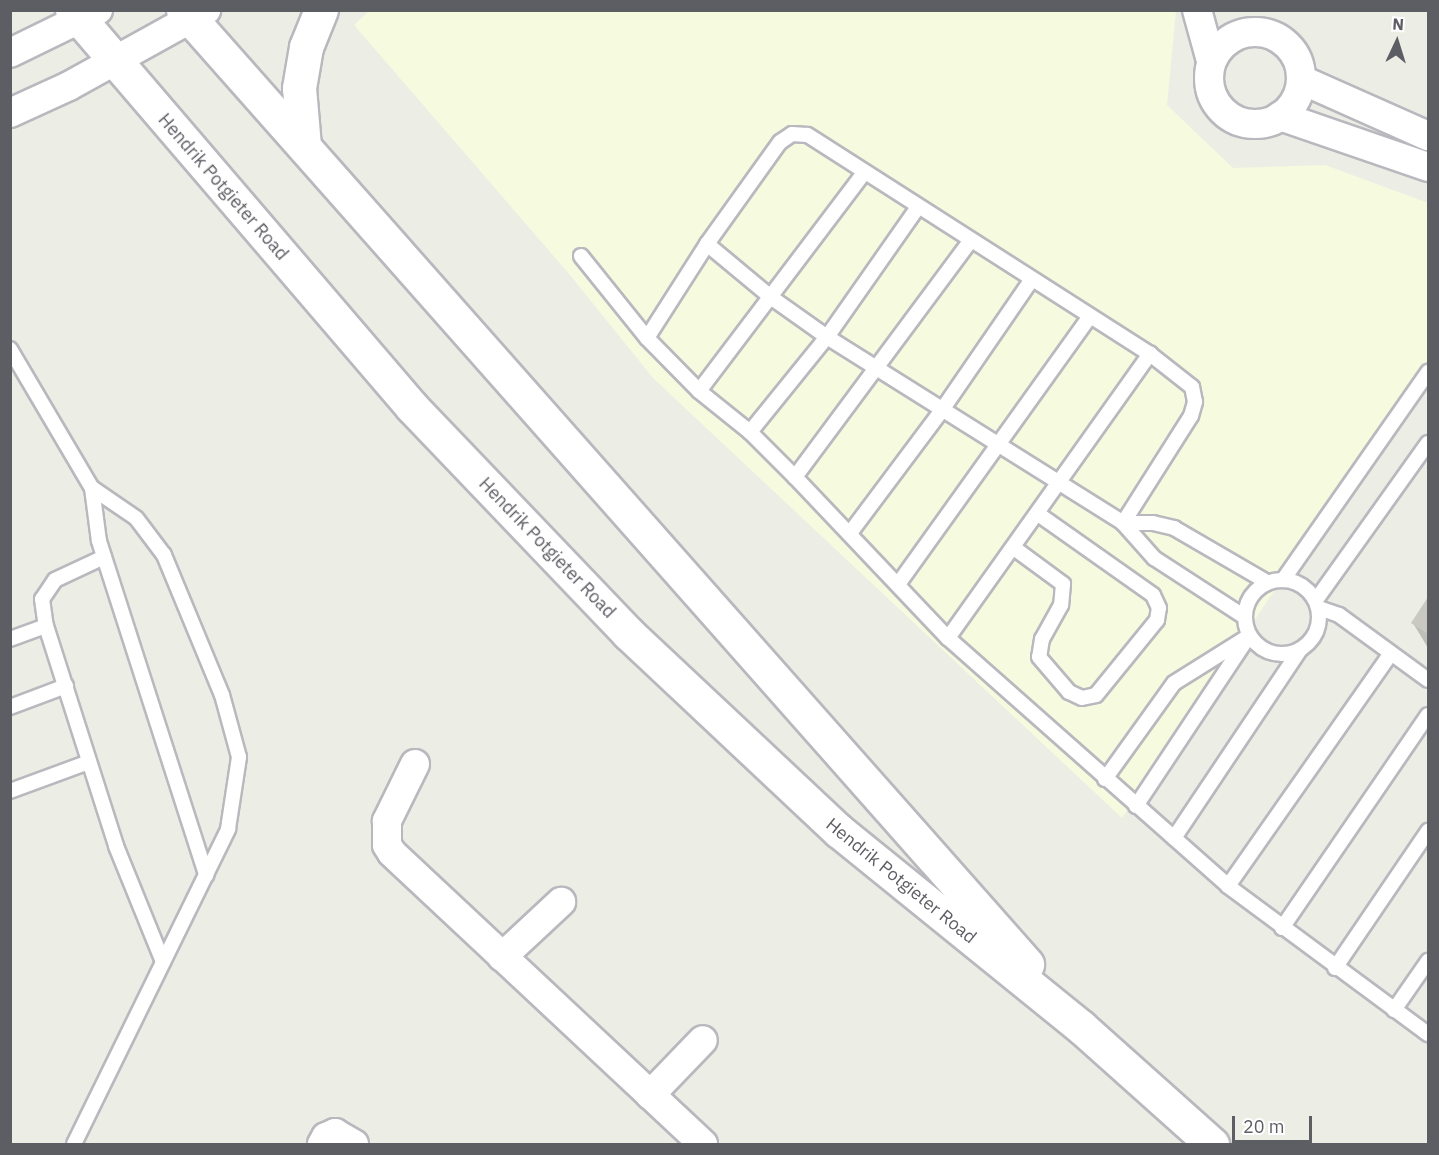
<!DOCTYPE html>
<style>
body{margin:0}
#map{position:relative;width:1439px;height:1155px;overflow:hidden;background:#eceee5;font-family:"IBM Plex Sans",sans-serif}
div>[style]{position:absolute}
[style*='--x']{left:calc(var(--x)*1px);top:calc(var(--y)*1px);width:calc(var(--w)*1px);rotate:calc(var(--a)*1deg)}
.commercial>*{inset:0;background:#f6fade}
.shadow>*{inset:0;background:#0003}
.building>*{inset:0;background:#c9c9c2}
.roads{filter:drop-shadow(2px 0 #b8b8be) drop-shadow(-2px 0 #b8b8be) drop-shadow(0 2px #b8b8be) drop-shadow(0 -2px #b8b8be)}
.lane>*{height:14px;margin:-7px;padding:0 7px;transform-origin:7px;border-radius:7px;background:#fff}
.lane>.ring{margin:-7px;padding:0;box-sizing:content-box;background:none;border:14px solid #fff;border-radius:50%}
.street>*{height:28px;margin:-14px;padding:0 14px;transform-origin:14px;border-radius:14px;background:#fff}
.street>.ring{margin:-14px;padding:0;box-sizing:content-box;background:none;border:28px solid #fff;border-radius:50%}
.secondary>*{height:33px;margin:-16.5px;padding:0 16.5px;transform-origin:16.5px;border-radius:16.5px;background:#fff}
span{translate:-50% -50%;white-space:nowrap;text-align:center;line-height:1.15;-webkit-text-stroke:6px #fff;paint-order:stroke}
.street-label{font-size:18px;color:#5d5e64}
.frame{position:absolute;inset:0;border:12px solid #5d5e64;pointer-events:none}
.north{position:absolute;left:1367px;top:12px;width:60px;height:60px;-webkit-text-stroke:4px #fff;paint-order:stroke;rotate:4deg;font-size:16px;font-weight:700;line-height:24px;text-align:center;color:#5d5e64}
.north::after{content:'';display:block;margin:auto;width:21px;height:27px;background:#5d5e64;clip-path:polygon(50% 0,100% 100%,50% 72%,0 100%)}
.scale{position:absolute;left:1232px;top:1116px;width:80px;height:27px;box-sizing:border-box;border:3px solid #5d5e64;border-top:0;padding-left:8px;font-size:18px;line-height:21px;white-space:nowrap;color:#5d5e64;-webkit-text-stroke:4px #fff;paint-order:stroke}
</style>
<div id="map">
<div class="commercial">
<i style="clip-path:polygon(370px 10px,1176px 11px,1167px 105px,1233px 168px,1325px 165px,1428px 203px,1428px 361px,1122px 818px,653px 378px,570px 275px,354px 25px)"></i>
</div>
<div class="shadow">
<i style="clip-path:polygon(1428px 599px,1428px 648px,1413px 623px)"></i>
</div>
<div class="building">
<i style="clip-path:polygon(1428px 597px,1428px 634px,1411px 623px)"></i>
</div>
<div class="roads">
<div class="lane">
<i style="--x:581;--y:256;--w:105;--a:51.2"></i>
<i style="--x:647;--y:338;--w:74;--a:45.5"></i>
<i style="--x:699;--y:391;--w:65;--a:38.8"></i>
<i style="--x:750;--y:432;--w:64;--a:45"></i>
<i style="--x:795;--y:477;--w:222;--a:46.5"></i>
<i style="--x:948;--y:638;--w:349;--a:-54.6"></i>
<i style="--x:647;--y:338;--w:112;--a:-57.4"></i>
<i style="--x:10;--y:349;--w:161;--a:59.5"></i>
<i style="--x:92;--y:488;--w:53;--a:82.5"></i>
<i style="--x:99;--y:541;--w:351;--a:72.2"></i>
<i style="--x:699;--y:391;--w:273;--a:-52.9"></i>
<i style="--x:750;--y:432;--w:122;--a:-51"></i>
<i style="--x:827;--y:337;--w:159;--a:-55"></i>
<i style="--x:795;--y:477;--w:294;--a:-53.4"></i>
<i style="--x:1123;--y:523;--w:127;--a:-57.6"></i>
<i style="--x:1191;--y:416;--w:15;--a:-74"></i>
<i style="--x:1195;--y:402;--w:15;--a:-101"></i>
<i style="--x:1192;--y:387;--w:53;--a:-141.8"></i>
<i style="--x:1150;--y:354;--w:407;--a:-147.4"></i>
<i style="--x:807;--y:135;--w:15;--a:-176"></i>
<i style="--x:792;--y:134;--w:14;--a:146"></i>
<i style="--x:780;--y:142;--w:125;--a:125.6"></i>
<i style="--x:707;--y:244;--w:85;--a:39.7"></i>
<i style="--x:772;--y:298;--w:67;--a:35.3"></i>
<i style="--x:827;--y:337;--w:350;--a:32.1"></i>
<i style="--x:1123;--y:523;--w:47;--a:48.5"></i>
<i style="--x:1154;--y:558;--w:108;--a:33"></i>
<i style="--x:1123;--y:523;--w:30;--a:0"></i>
<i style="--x:1153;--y:523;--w:22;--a:13"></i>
<i style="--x:1174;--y:528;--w:105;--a:30.2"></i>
<i style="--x:850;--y:533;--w:154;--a:-53.2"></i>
<i style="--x:942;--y:410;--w:159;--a:-55.5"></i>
<i style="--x:1014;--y:548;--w:61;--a:36.3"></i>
<i style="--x:1063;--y:584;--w:21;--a:95"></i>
<i style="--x:1061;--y:605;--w:39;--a:119"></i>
<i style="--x:1042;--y:639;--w:18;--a:99"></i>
<i style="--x:1039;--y:657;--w:46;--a:49.4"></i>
<i style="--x:1069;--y:692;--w:14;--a:25"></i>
<i style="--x:1082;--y:698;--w:14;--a:-12"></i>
<i style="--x:1096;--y:695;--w:97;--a:-50.9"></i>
<i style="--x:1157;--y:620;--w:12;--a:-81"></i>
<i style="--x:1159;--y:608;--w:14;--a:-115"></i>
<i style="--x:1153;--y:595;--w:141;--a:-144.8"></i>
<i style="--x:104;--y:557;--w:54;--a:154.9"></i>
<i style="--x:55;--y:580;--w:23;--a:124"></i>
<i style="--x:42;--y:599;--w:27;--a:82"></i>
<i style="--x:46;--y:626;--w:231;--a:72.3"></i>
<i style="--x:116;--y:846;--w:125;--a:67.9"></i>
<i style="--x:1283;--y:580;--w:254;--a:-55.1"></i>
<i class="ring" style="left:1245px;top:580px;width:60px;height:60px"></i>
<i style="--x:899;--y:583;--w:328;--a:-54.4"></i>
<i style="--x:1316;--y:600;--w:193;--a:-54.5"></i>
<i style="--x:1319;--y:608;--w:21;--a:19"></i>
<i style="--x:1339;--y:615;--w:110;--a:36.1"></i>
<i style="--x:948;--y:638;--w:374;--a:41.5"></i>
<i style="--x:1228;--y:886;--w:249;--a:36.5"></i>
<i style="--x:10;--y:639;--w:38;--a:-20"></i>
<i style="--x:10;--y:707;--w:60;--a:-20.6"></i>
<i style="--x:1105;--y:779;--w:118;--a:-54.3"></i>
<i style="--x:1174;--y:683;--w:89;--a:-32.1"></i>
<i style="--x:10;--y:791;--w:84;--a:-20.2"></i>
<i style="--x:1136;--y:806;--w:204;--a:-56.4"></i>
<i style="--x:1174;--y:838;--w:226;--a:-56.2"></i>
<i style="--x:1228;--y:886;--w:284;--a:-55"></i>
<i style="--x:1282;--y:928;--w:258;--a:-55.6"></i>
<i style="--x:1335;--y:968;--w:166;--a:-55.8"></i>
<i style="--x:1394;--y:1010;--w:60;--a:-55.2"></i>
<i style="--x:74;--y:1144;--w:351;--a:-63.9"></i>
<i style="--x:228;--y:829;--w:73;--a:-81.3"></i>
<i style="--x:239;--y:757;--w:64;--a:-105.3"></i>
<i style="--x:222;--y:695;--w:152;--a:-112.5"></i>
<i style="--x:164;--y:555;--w:46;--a:-127.1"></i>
<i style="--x:136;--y:518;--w:53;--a:-145.7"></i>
</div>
<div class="street">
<i style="--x:1197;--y:10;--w:53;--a:74.6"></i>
<i class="ring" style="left:1209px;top:32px;width:64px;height:64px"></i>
<i style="--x:10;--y:53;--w:98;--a:-26"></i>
<i style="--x:1302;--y:80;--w:138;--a:24"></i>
<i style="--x:10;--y:113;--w:65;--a:-24.6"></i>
<i style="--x:69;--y:86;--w:157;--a:-29"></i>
<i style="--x:1280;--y:116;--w:157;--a:19"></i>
<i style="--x:415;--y:764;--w:64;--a:116.2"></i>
<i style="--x:387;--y:821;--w:24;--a:90"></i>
<i style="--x:387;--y:845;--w:9;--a:58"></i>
<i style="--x:392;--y:853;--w:426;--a:43.1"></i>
<i style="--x:502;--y:957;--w:81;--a:-43"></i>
<i style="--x:650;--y:1095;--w:76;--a:-46.1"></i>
<i style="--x:322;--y:1144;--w:8;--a:-60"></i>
<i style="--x:326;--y:1137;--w:10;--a:-24"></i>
<i style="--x:335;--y:1133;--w:22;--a:30"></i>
</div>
<div class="secondary">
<i style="--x:72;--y:10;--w:523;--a:49.42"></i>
<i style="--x:412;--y:407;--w:313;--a:46.3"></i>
<i style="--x:628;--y:633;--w:289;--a:43.2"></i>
<i style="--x:839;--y:831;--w:311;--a:39"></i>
<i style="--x:1081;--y:1027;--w:176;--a:41.8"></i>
<i style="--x:183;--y:10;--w:1274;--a:48.5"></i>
<i style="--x:304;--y:146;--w:58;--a:-94.9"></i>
<i style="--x:299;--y:88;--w:42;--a:-80.3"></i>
<i style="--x:306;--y:47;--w:40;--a:-68"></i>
</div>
</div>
<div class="street-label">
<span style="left:223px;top:187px;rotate:49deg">Hendrik Potgieter Road</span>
<span style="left:547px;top:548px;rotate:46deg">Hendrik Potgieter Road</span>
<span style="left:901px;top:881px;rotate:39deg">Hendrik Potgieter Road</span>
</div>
<div class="frame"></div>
<div class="north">N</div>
<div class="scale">20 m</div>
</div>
